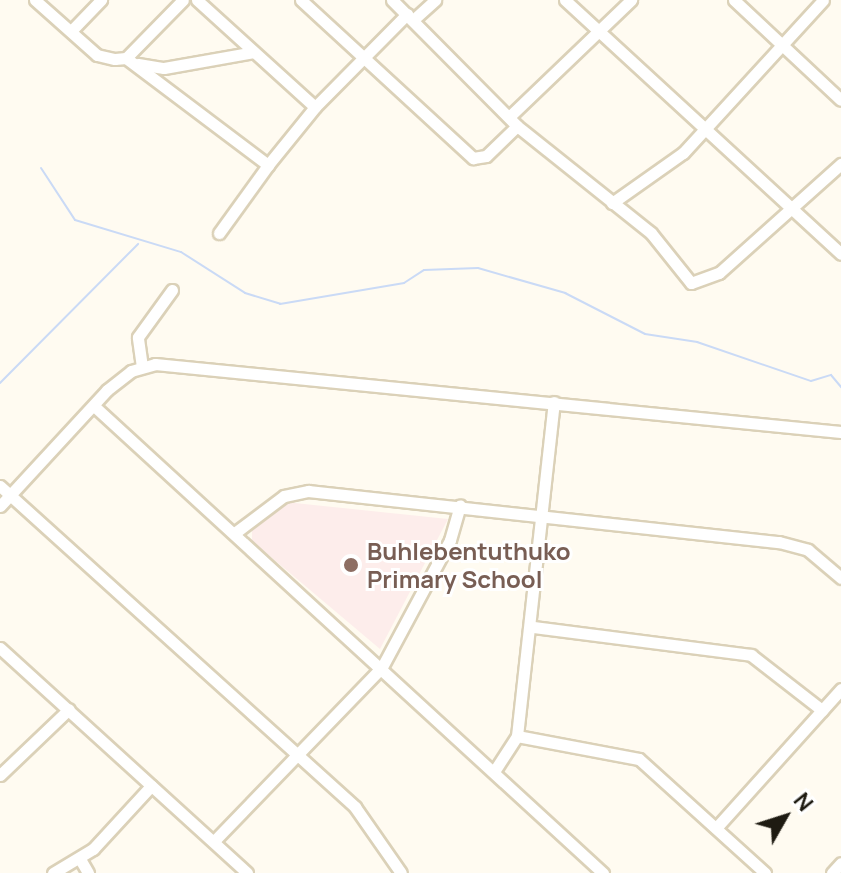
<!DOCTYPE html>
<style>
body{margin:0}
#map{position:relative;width:841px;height:873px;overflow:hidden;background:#fffbf1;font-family:Manrope,sans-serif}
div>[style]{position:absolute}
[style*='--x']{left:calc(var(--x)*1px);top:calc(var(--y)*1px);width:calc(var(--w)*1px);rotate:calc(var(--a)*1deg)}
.education>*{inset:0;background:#fdedeb}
.stream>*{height:2px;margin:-1px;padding:0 1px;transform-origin:1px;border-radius:1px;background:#cadaf6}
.roads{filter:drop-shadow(2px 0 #dbd1b8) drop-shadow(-2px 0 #dbd1b8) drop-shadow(0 2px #dbd1b8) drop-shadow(0 -2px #dbd1b8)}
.minor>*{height:11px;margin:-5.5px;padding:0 5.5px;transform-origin:5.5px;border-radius:5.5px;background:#fff}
.dots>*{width:22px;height:22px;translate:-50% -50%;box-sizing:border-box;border:4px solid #fff;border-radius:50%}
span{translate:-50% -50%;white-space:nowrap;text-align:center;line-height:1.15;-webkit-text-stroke:6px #fff;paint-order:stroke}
.education-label{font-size:24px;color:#785e54;font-weight:700}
.left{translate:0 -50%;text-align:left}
.north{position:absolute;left:745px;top:777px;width:80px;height:80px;-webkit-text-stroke:6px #fff;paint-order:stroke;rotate:51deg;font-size:22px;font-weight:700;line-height:32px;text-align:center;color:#1e1b12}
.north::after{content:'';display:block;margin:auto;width:28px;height:36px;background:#1e1b12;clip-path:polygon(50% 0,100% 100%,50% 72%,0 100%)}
</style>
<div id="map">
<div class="education">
<i style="clip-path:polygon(285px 502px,448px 519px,380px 649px,252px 541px,252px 530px)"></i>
</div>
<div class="stream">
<i style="--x:41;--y:168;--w:62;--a:56.8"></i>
<i style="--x:75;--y:220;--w:111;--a:16.8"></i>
<i style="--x:181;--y:252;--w:76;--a:32.6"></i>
<i style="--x:245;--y:293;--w:37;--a:17"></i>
<i style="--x:280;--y:304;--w:126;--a:-9.6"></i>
<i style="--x:404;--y:283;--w:24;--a:-33"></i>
<i style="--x:424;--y:270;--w:54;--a:-2.1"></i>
<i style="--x:478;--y:268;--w:91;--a:16"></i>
<i style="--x:565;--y:293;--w:90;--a:27.1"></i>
<i style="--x:645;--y:334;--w:53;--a:8.7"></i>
<i style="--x:697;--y:342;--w:120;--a:18.9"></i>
<i style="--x:811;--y:381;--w:21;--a:-17"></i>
<i style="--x:831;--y:375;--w:16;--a:50"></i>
<i style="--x:0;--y:383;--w:196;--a:-45.2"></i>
</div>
<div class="roads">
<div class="minor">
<i style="--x:35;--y:0;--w:83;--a:41.6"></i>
<i style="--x:97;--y:55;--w:18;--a:13"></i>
<i style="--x:115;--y:59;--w:11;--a:-5"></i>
<i style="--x:126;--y:58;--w:81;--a:-45.5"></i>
<i style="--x:197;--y:0;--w:159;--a:42.2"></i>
<i style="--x:315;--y:107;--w:131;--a:-45.3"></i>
<i style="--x:301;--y:0;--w:234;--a:42.6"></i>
<i style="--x:473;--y:158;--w:13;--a:-9"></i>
<i style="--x:486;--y:156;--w:43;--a:-44.1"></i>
<i style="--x:392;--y:0;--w:177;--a:45.2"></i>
<i style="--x:517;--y:126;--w:171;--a:38.6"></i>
<i style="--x:651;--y:233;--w:64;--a:51.3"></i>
<i style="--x:691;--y:283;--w:30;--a:-20"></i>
<i style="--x:719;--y:273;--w:164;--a:-41.8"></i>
<i style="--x:565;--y:0;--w:375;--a:42.6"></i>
<i style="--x:734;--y:0;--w:146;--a:43.1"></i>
<i style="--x:413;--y:20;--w:30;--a:-42"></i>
<i style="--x:72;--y:30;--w:42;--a:-46"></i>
<i style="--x:126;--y:58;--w:178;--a:37"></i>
<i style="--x:268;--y:165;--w:75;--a:-51"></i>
<i style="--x:138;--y:64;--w:26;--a:9"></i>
<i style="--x:164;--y:68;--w:91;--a:-10.1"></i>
<i style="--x:510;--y:116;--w:168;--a:-43.8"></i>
<i style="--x:612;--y:203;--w:87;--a:-35.2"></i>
<i style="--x:683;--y:153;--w:207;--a:-47.5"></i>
<i style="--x:219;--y:233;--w:84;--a:-54.2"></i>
<i style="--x:142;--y:367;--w:30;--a:-98"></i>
<i style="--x:138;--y:337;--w:58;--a:-54.1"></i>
<i style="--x:94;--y:406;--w:691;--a:42.54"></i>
<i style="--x:0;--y:486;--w:479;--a:42.1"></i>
<i style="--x:355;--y:807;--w:80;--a:55.1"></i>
<i style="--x:0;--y:506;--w:158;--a:-47.3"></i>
<i style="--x:107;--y:390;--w:31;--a:-38"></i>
<i style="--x:131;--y:371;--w:25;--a:-16"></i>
<i style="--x:155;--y:364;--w:689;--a:5.66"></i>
<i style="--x:236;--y:532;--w:60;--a:-36.9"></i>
<i style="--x:284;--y:496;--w:25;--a:-12"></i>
<i style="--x:308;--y:491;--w:474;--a:6.2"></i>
<i style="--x:779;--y:542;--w:30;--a:15"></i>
<i style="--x:808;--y:550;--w:43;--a:40.3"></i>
<i style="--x:533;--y:627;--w:220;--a:7.3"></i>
<i style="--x:751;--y:655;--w:90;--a:37.8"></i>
<i style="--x:0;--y:648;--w:334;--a:42.3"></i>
<i style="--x:517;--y:736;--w:124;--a:10.7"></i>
<i style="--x:639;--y:759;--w:170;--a:42.1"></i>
<i style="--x:495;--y:770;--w:40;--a:-57.1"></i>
<i style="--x:517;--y:736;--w:336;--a:-83.7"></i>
<i style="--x:0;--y:775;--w:95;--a:-43.7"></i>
<i style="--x:716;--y:828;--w:187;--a:-48"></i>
<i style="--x:215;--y:840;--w:240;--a:-46"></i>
<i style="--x:382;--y:667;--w:144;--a:-61.8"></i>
<i style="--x:450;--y:540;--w:36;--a:-74"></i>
<i style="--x:80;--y:859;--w:16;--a:60"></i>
<i style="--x:53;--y:873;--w:47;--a:-31"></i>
<i style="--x:93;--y:849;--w:86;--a:-47.4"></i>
<i style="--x:832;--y:873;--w:13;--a:-48"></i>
</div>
</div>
<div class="dots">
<i style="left:351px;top:565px;background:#8d6e63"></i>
</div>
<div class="education-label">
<span class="left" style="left:367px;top:565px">Buhlebentuthuko<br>Primary School</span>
</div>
<div class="north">N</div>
</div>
